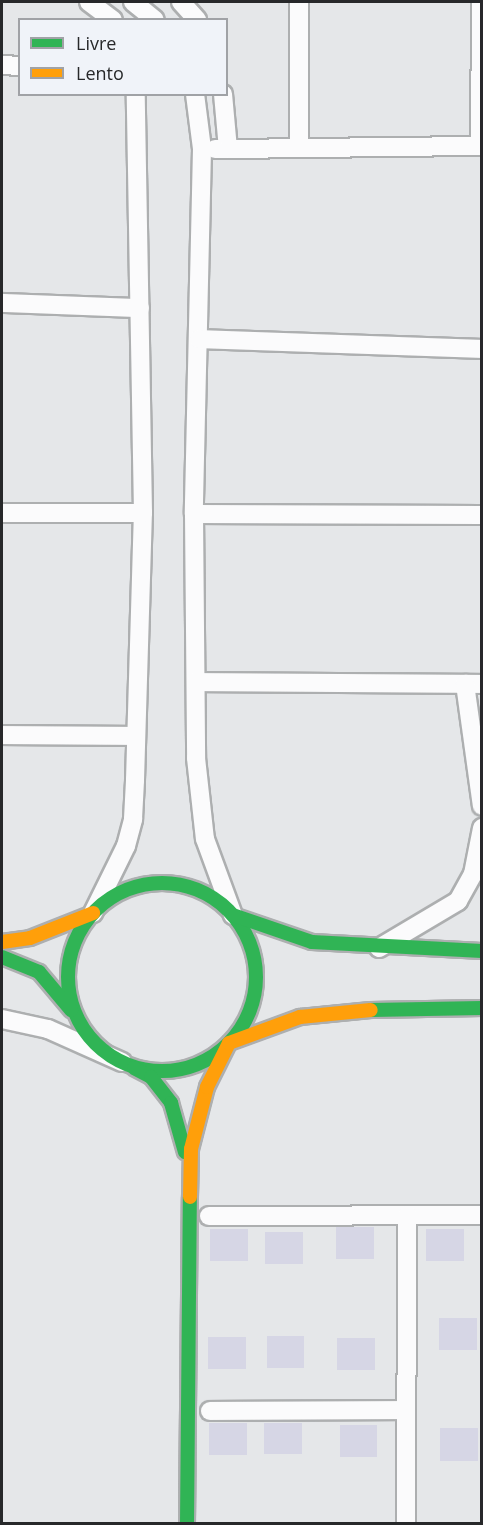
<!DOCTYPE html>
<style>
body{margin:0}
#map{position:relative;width:483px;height:1525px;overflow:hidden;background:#e5e7e9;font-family:"Open Sans",sans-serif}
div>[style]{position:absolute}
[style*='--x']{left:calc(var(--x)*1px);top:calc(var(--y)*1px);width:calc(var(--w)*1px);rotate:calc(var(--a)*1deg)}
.building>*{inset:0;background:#d6d6e5}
.roads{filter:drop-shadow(2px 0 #adafb0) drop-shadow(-2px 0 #adafb0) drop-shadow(0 2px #adafb0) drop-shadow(0 -2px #adafb0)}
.street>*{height:18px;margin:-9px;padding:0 9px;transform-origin:9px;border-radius:9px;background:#fbfbfc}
.fast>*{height:14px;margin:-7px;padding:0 7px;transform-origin:7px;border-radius:7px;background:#30b455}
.fast>.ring{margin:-7px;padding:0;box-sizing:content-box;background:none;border:14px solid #30b455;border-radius:50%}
.slow>*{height:14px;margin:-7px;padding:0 7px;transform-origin:7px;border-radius:7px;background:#ff9f0a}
span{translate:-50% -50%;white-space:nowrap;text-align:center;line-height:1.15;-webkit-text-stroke:6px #f0f3f9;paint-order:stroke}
.frame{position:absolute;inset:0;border:3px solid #27282a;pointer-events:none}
.legend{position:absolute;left:18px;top:18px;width:210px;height:78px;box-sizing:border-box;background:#f0f3f9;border:2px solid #a0a2a6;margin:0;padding:8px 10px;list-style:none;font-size:18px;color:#27282a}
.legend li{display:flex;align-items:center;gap:12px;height:30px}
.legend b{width:30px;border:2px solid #a0a2a6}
</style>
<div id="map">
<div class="building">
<i style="clip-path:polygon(336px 1227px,374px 1227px,374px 1259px,336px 1259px)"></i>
<i style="clip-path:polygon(210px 1229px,248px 1229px,248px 1261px,210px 1261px)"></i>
<i style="clip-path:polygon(426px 1229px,464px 1229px,464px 1261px,426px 1261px)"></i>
<i style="clip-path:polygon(265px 1232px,303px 1232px,303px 1264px,265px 1264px)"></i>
<i style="clip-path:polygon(439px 1318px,477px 1318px,477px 1350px,439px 1350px)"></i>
<i style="clip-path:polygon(267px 1336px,304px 1336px,304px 1368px,267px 1368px)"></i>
<i style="clip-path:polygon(208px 1337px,246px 1337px,246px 1369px,208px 1369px)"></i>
<i style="clip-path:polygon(337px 1338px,375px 1338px,375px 1370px,337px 1370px)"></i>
<i style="clip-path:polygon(209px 1423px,247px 1423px,247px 1455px,209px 1455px)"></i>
<i style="clip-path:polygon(264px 1423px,302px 1423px,302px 1454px,264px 1454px)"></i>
<i style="clip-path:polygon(340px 1425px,377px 1425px,377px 1457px,340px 1457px)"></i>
<i style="clip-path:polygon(440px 1428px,478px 1428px,478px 1461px,440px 1461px)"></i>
</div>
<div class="roads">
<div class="street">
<i style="--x:89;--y:2;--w:30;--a:37"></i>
<i style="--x:133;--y:2;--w:28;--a:39"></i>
<i style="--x:181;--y:2;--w:24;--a:48"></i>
<i style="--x:299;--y:2;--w:145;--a:90"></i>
<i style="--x:2;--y:65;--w:18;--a:3"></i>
<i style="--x:195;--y:94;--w:55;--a:82.7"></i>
<i style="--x:202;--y:149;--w:365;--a:91.3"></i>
<i style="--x:194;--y:514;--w:244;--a:89.5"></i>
<i style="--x:196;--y:758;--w:81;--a:83.7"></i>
<i style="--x:205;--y:839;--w:81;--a:69.8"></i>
<i style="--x:480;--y:146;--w:144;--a:-89.6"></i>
<i style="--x:215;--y:149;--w:13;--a:0"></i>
<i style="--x:228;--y:149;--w:55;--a:-95.2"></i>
<i style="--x:228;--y:149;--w:254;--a:-0.7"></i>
<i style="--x:2;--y:303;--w:138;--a:2.1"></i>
<i style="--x:199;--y:339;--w:283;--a:2"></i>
<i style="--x:2;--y:513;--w:141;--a:0"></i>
<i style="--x:194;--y:514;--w:288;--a:0.2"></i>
<i style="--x:196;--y:682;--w:286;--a:0.4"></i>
<i style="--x:465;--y:684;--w:123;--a:82.1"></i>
<i style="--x:2;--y:735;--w:132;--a:0.4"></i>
<i style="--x:93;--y:913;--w:75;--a:-63.8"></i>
<i style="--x:126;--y:846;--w:28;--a:-75"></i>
<i style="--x:133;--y:819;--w:39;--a:-87"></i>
<i style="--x:135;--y:780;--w:267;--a:-88.3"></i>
<i style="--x:143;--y:513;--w:419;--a:-91"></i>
<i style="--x:379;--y:948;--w:92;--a:-30.7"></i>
<i style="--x:458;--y:901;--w:31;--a:-61"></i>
<i style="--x:473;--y:874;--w:47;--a:-78.9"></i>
<i style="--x:2;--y:1019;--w:47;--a:12.3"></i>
<i style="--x:48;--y:1029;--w:81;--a:24"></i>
<i style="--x:209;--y:1216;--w:273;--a:-0.2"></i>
<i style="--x:210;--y:1411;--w:196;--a:-0.3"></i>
<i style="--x:406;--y:1524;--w:309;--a:-89.8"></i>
</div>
<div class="fast">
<i class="ring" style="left:68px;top:883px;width:174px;height:174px"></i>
<i style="--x:233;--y:915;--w:83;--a:18.9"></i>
<i style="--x:312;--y:942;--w:170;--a:3"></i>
<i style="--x:2;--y:957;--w:40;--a:22"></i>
<i style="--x:39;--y:972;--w:50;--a:49.9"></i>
<i style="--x:371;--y:1010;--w:111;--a:-1"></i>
<i style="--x:134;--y:1068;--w:19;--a:28"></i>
<i style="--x:151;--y:1077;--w:33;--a:52"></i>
<i style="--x:171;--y:1103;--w:51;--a:74.1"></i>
<i style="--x:187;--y:1524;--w:327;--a:-89.5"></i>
</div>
<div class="slow">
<i style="--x:2;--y:942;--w:28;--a:-8"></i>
<i style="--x:30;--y:938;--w:68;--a:-21.6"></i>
<i style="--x:190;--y:1197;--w:48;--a:-88.8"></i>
<i style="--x:191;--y:1149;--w:64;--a:-75.5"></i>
<i style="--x:207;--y:1087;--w:49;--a:-63.4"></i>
<i style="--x:229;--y:1043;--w:76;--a:-20.1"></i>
<i style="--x:300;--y:1017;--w:71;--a:-5.6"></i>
</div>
</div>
<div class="frame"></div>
<ul class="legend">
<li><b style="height:8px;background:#30b455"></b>Livre</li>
<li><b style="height:8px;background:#ff9f0a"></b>Lento</li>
</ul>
</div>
